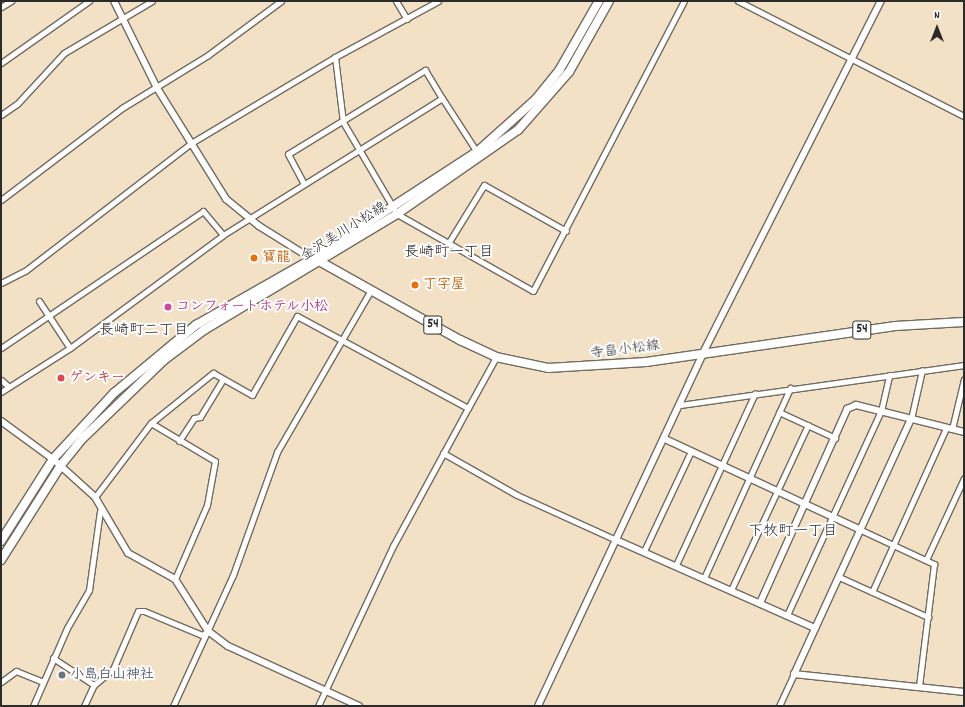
<!DOCTYPE html>
<meta charset="utf-8">
<style>
body{margin:0}
#map{position:relative;width:965px;height:707px;overflow:hidden;background:#f3e1c6;font-family:Dekko,"Klee One",sans-serif}
div>[style]{position:absolute}
[style*='--x']{left:calc(var(--x)*1px);top:calc(var(--y)*1px);width:calc(var(--w)*1px);rotate:calc(var(--a)*1deg)}
.roads{filter:drop-shadow(1px 0 #716b61) drop-shadow(-1px 0 #716b61) drop-shadow(0 1px #716b61) drop-shadow(0 -1px #716b61)}
.minor>*{height:5px;margin:-2.5px;padding:0 2.5px;transform-origin:2.5px;border-radius:2.5px;background:#fff}
.tertiary>*{height:6px;margin:-3px;padding:0 3px;transform-origin:3px;border-radius:3px;background:#fff}
.primary>*{height:8px;margin:-4px;padding:0 4px;transform-origin:4px;border-radius:4px;background:#fff}
.dots>*{width:11px;height:11px;translate:-50% -50%;box-sizing:border-box;border:2px solid #fff;border-radius:50%}
span{translate:-50% -50%;white-space:nowrap;text-align:center;line-height:1.15;-webkit-text-stroke:4px #fff;paint-order:stroke}
.shield-label span{padding:1px 3px;background:#fff;border:1px solid;border-radius:3px;-webkit-text-stroke-width:0}
.shield-label{font-size:13px;color:#2b2b2b;font-weight:700}
.street-label{font-size:14px;color:#2b2b2b}
.food-label{font-size:14px;color:#c56008;font-weight:700}
.left{translate:0 -50%;text-align:left}
.hotel-label{font-size:14px;color:#b23c85;font-weight:700}
.health-label{font-size:14px;color:#be3a42;font-weight:700}
.worship-label{font-size:14px;color:#5b616d;font-weight:700}
.neighbourhood-label{font-size:15px;color:#2b2b2b}
.frame{position:absolute;inset:0;border:2px solid #2b2b2b;pointer-events:none}
.north{position:absolute;left:917px;top:8px;width:40px;height:40px;-webkit-text-stroke:3px #fff;paint-order:stroke;rotate:0deg;font-size:11px;font-weight:700;line-height:16px;text-align:center;color:#2b2b2b}
.north::after{content:'';display:block;margin:auto;width:14px;height:18px;background:#2b2b2b;clip-path:polygon(50% 0,100% 100%,50% 72%,0 100%)}
</style>
<div id="map">
<div class="roads">
<div class="minor">
<i style="--x:396;--y:1;--w:21;--a:59"></i>
<i style="--x:738;--y:1;--w:254;--a:27"></i>
<i style="--x:1;--y:7;--w:12;--a:-31"></i>
<i style="--x:335;--y:57;--w:65;--a:83"></i>
<i style="--x:343;--y:122;--w:107;--a:59.6"></i>
<i style="--x:397;--y:214;--w:156;--a:29.5"></i>
<i style="--x:533;--y:291;--w:327;--a:-62.5"></i>
<i style="--x:1;--y:63;--w:108;--a:-35.2"></i>
<i style="--x:1;--y:115;--w:19;--a:-35"></i>
<i style="--x:17;--y:104;--w:69;--a:-47.3"></i>
<i style="--x:64;--y:53;--w:102;--a:-30.6"></i>
<i style="--x:304;--y:184;--w:34;--a:-118"></i>
<i style="--x:288;--y:154;--w:161;--a:-31.5"></i>
<i style="--x:425;--y:70;--w:33;--a:59"></i>
<i style="--x:1;--y:200;--w:152;--a:-37.2"></i>
<i style="--x:122;--y:108;--w:101;--a:-31.6"></i>
<i style="--x:208;--y:55;--w:91;--a:-36.5"></i>
<i style="--x:449;--y:242;--w:67;--a:-58.4"></i>
<i style="--x:484;--y:185;--w:94;--a:29.3"></i>
<i style="--x:1;--y:283;--w:27;--a:-27"></i>
<i style="--x:25;--y:271;--w:210;--a:-37.6"></i>
<i style="--x:191;--y:143;--w:168;--a:-30.8"></i>
<i style="--x:335;--y:57;--w:117;--a:-28.5"></i>
<i style="--x:39;--y:301;--w:56;--a:56.6"></i>
<i style="--x:1;--y:348;--w:244;--a:-34.1"></i>
<i style="--x:203;--y:211;--w:31;--a:50"></i>
<i style="--x:1;--y:380;--w:9;--a:41"></i>
<i style="--x:1;--y:392;--w:82;--a:-32.5"></i>
<i style="--x:70;--y:348;--w:190;--a:-36.4"></i>
<i style="--x:223;--y:235;--w:258;--a:-32"></i>
<i style="--x:442;--y:98;--w:64;--a:57.1"></i>
<i style="--x:680;--y:405;--w:287;--a:-8"></i>
<i style="--x:779;--y:412;--w:62;--a:24.9"></i>
<i style="--x:911;--y:419;--w:50;--a:-77.3"></i>
<i style="--x:151;--y:423;--w:74;--a:30.7"></i>
<i style="--x:215;--y:461;--w:45;--a:100.3"></i>
<i style="--x:207;--y:505;--w:81;--a:113.4"></i>
<i style="--x:952;--y:429;--w:51;--a:-76.5"></i>
<i style="--x:179;--y:441;--w:27;--a:-57"></i>
<i style="--x:194;--y:418;--w:6;--a:-9"></i>
<i style="--x:200;--y:417;--w:44;--a:-58.8"></i>
<i style="--x:443;--y:453;--w:85;--a:29.6"></i>
<i style="--x:517;--y:495;--w:109;--a:24.4"></i>
<i style="--x:95;--y:497;--w:93;--a:-52.9"></i>
<i style="--x:151;--y:423;--w:80;--a:-38.9"></i>
<i style="--x:213;--y:373;--w:45;--a:29.4"></i>
<i style="--x:252;--y:395;--w:91;--a:-60.3"></i>
<i style="--x:297;--y:316;--w:194;--a:28.3"></i>
<i style="--x:468;--y:408;--w:58;--a:-61.2"></i>
<i style="--x:861;--y:530;--w:81;--a:25"></i>
<i style="--x:934;--y:564;--w:124;--a:97"></i>
<i style="--x:644;--y:551;--w:110;--a:-64.8"></i>
<i style="--x:926;--y:560;--w:90;--a:-65.1"></i>
<i style="--x:676;--y:565;--w:189;--a:-65.3"></i>
<i style="--x:839;--y:577;--w:98;--a:24.2"></i>
<i style="--x:704;--y:578;--w:209;--a:-65.6"></i>
<i style="--x:731;--y:590;--w:182;--a:-65"></i>
<i style="--x:872;--y:592;--w:180;--a:-65.7"></i>
<i style="--x:787;--y:615;--w:225;--a:-65.3"></i>
<i style="--x:881;--y:411;--w:37;--a:-77"></i>
<i style="--x:53;--y:658;--w:49;--a:33.4"></i>
<i style="--x:1;--y:682;--w:19;--a:-36"></i>
<i style="--x:16;--y:671;--w:29;--a:22"></i>
<i style="--x:33;--y:706;--w:85;--a:-66.4"></i>
<i style="--x:67;--y:628;--w:44;--a:-59.9"></i>
<i style="--x:89;--y:590;--w:80;--a:-82.1"></i>
<i style="--x:84;--y:706;--w:23;--a:-65"></i>
<i style="--x:94;--y:685;--w:25;--a:-40"></i>
<i style="--x:113;--y:669;--w:63;--a:-66.7"></i>
<i style="--x:138;--y:611;--w:6;--a:0"></i>
<i style="--x:144;--y:611;--w:63;--a:22.5"></i>
<i style="--x:202;--y:635;--w:7;--a:-34"></i>
<i style="--x:173;--y:706;--w:144;--a:-65.4"></i>
<i style="--x:233;--y:575;--w:131;--a:-70.3"></i>
<i style="--x:277;--y:452;--w:187;--a:-59.9"></i>
<i style="--x:318;--y:706;--w:177;--a:-64.9"></i>
<i style="--x:393;--y:546;--w:157;--a:-61.5"></i>
<i style="--x:779;--y:706;--w:35;--a:-65"></i>
</div>
<div class="tertiary">
<i style="--x:114;--y:1;--w:97;--a:63.7"></i>
<i style="--x:157;--y:88;--w:131;--a:58.1"></i>
<i style="--x:226;--y:199;--w:43;--a:39.3"></i>
<i style="--x:259;--y:226;--w:62;--a:31.9"></i>
<i style="--x:911;--y:419;--w:281;--a:114.6"></i>
<i style="--x:794;--y:674;--w:171;--a:6"></i>
<i style="--x:1;--y:421;--w:64;--a:36.2"></i>
<i style="--x:53;--y:459;--w:57;--a:42.1"></i>
<i style="--x:95;--y:497;--w:65;--a:59.5"></i>
<i style="--x:128;--y:553;--w:54;--a:29"></i>
<i style="--x:175;--y:579;--w:62;--a:57.6"></i>
<i style="--x:208;--y:631;--w:25;--a:37"></i>
<i style="--x:228;--y:646;--w:144;--a:24.6"></i>
<i style="--x:665;--y:439;--w:216;--a:24.9"></i>
<i style="--x:616;--y:540;--w:218;--a:23.9"></i>
<i style="--x:760;--y:603;--w:213;--a:-65.8"></i>
<i style="--x:847;--y:409;--w:10;--a:-24"></i>
<i style="--x:856;--y:405;--w:111;--a:14"></i>
<i style="--x:538;--y:706;--w:390;--a:-64.9"></i>
<i style="--x:703;--y:353;--w:394;--a:-63.2"></i>
</div>
<div class="primary">
<i style="--x:319;--y:261;--w:162;--a:29.3"></i>
<i style="--x:460;--y:340;--w:40;--a:25"></i>
<i style="--x:496;--y:357;--w:53;--a:11.9"></i>
<i style="--x:548;--y:368;--w:98;--a:-3.5"></i>
<i style="--x:646;--y:362;--w:252;--a:-8.2"></i>
<i style="--x:895;--y:326;--w:69;--a:-3.3"></i>
<i style="--x:1;--y:541;--w:97;--a:-57.6"></i>
<i style="--x:53;--y:459;--w:90;--a:-47.3"></i>
<i style="--x:114;--y:393;--w:107;--a:-39.7"></i>
<i style="--x:196;--y:325;--w:133;--a:-29.6"></i>
<i style="--x:312;--y:259;--w:197;--a:-33"></i>
<i style="--x:477;--y:152;--w:79;--a:-41.9"></i>
<i style="--x:536;--y:99;--w:38;--a:-51"></i>
<i style="--x:560;--y:69;--w:78;--a:-60.2"></i>
<i style="--x:1;--y:560;--w:112;--a:-57.7"></i>
<i style="--x:61;--y:465;--w:35;--a:-51"></i>
<i style="--x:83;--y:438;--w:112;--a:-43.9"></i>
<i style="--x:164;--y:360;--w:50;--a:-36.9"></i>
<i style="--x:204;--y:330;--w:225;--a:-31"></i>
<i style="--x:397;--y:214;--w:147;--a:-34.8"></i>
<i style="--x:518;--y:130;--w:77;--a:-48.7"></i>
<i style="--x:569;--y:72;--w:81;--a:-60.6"></i>
</div>
</div>
<div class="dots">
<i style="left:254px;top:258px;background:#e8710a"></i>
<i style="left:415px;top:285px;background:#e8710a"></i>
<i style="left:168px;top:307px;background:#d1479c"></i>
<i style="left:61px;top:378px;background:#e0444e"></i>
<i style="left:62px;top:675px;background:#6b7280"></i>
</div>
<div class="shield-label">
<span style="left:433px;top:325px">54</span>
<span style="left:862px;top:330px">54</span>
</div>
<div class="street-label">
<span style="left:344px;top:232px;rotate:-32deg">金沢美川小松線</span>
<span style="left:625px;top:350px;rotate:-7deg">寺畠小松線</span>
</div>
<div class="food-label">
<span class="left" style="left:262px;top:258px">寳龍</span>
<span class="left" style="left:423px;top:285px">丁字屋</span>
</div>
<div class="hotel-label">
<span class="left" style="left:176px;top:307px">コンフォートホテル小松</span>
</div>
<div class="health-label">
<span class="left" style="left:69px;top:378px">ゲンキー</span>
</div>
<div class="worship-label">
<span class="left" style="left:70px;top:675px">小島白山神社</span>
</div>
<div class="neighbourhood-label">
<span style="left:449px;top:254px">長崎町一丁目</span>
<span style="left:144px;top:332px">長崎町二丁目</span>
<span style="left:793px;top:533px">下牧町一丁目</span>
</div>
<div class="frame"></div>
<div class="north">N</div>
</div>
